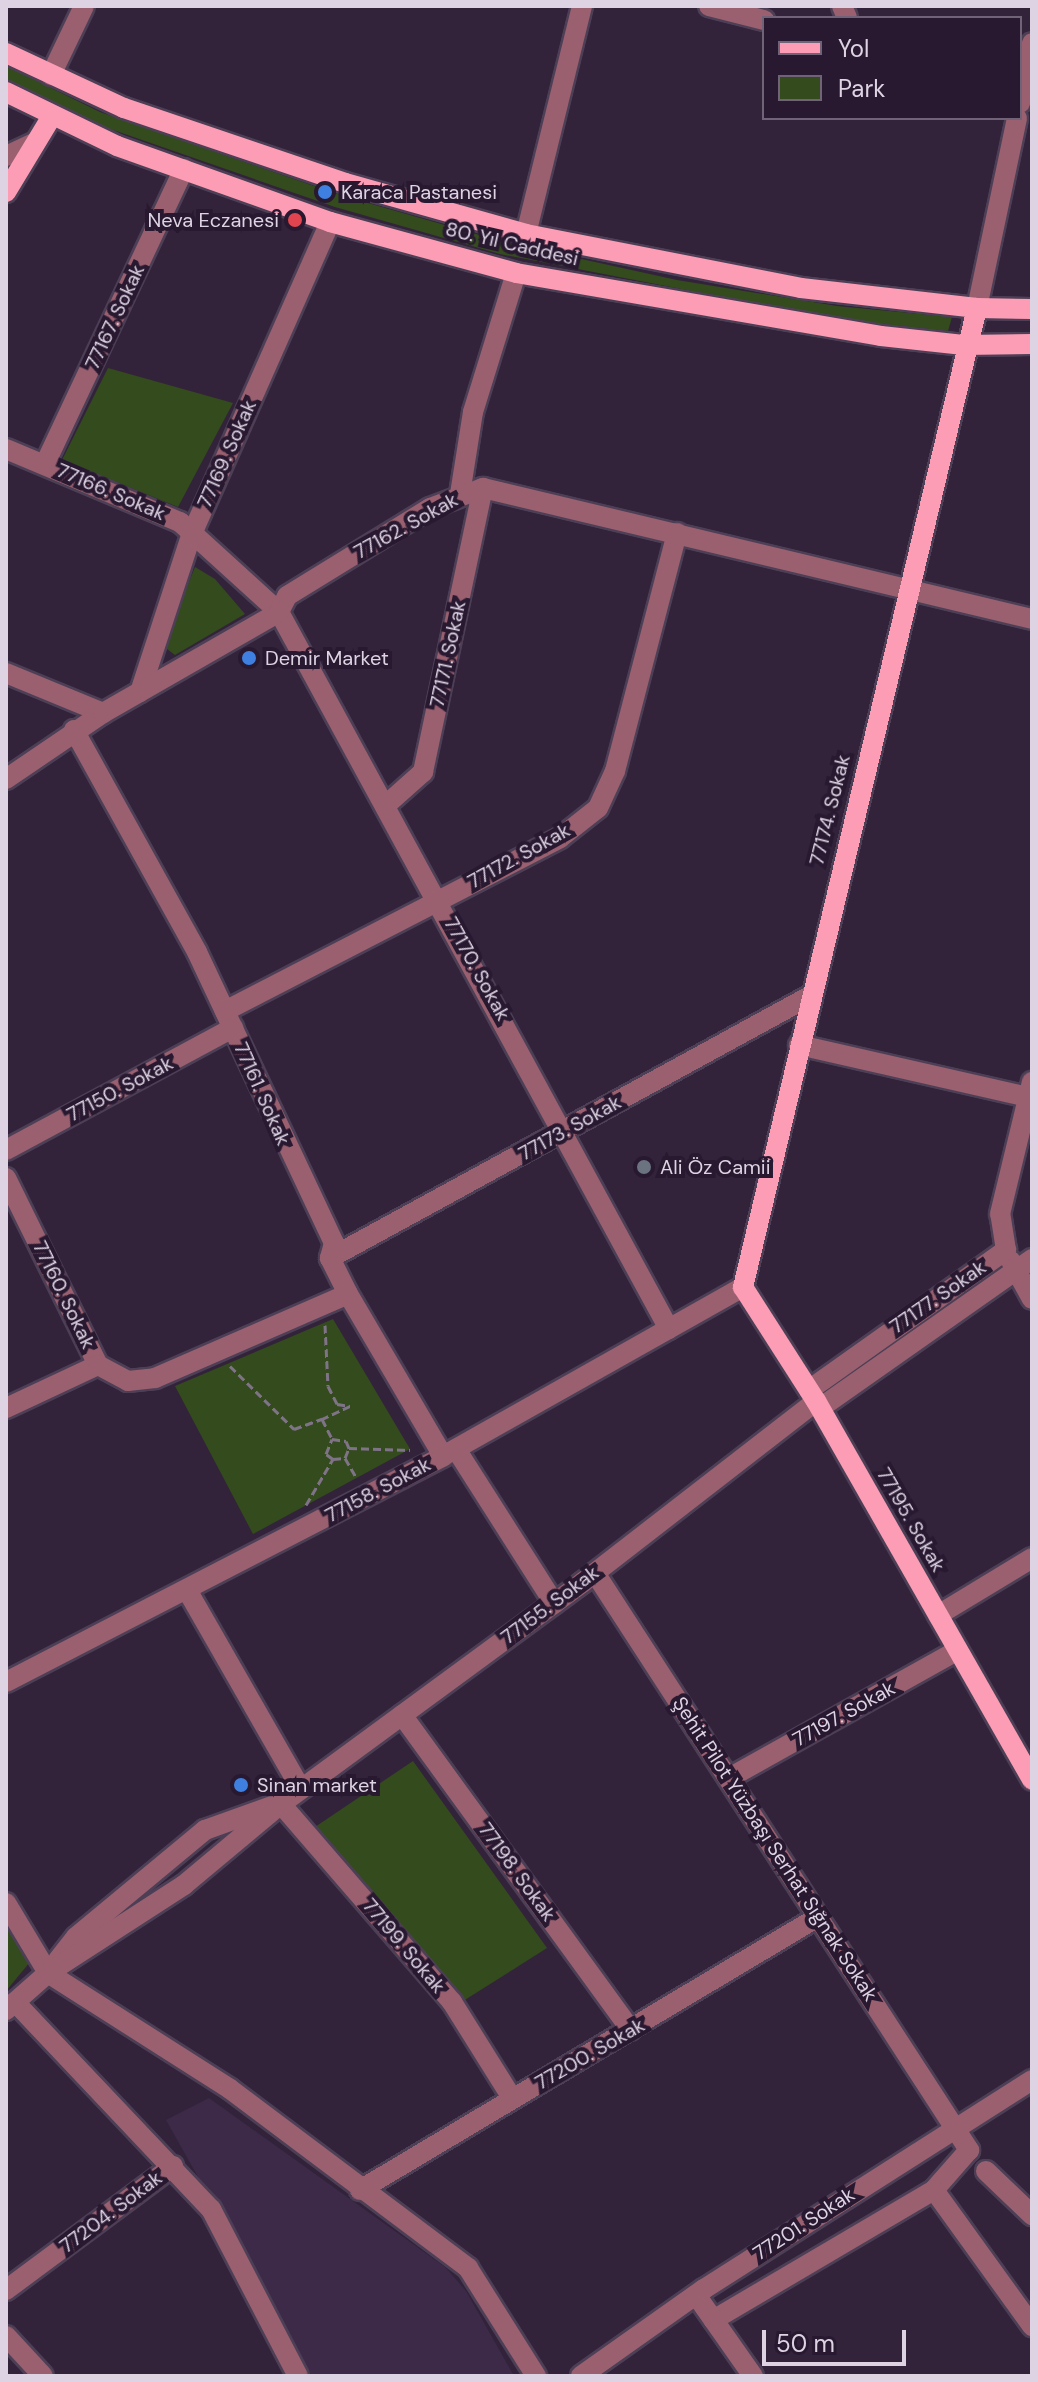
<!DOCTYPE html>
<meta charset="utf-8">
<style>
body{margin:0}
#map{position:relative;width:1038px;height:2382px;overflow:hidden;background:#32233b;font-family:"DM Sans",sans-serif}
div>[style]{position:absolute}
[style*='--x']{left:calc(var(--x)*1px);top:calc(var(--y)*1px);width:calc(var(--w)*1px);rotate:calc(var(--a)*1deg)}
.built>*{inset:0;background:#3d2a48}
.green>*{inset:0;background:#344b1d}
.path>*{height:3px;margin-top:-1.5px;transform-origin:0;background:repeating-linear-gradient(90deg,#7f7387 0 8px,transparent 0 12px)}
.roads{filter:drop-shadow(2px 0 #4d3f56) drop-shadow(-2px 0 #4d3f56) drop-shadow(0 2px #4d3f56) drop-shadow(0 -2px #4d3f56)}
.minor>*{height:20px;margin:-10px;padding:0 10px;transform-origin:10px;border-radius:10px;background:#9a606f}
.major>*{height:20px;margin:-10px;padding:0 10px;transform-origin:10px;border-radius:10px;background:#fc9db5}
.dots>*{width:22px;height:22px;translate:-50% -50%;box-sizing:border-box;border:4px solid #281931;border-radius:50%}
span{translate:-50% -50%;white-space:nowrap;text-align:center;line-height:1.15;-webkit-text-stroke:8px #281931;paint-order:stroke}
.poi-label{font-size:20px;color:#ddd3e3}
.left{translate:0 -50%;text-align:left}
.right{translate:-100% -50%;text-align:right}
.street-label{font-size:20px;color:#ddd3e3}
.frame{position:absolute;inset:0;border:8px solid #ddd3e3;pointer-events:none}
.legend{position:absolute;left:762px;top:16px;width:260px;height:104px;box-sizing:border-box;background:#281931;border:2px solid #706378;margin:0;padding:10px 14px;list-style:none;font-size:24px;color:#ddd3e3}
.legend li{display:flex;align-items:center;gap:16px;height:40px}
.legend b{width:40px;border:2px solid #706378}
.scale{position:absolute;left:762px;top:2330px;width:144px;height:36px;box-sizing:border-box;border:4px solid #ddd3e3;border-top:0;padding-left:10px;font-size:24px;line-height:28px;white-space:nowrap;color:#ddd3e3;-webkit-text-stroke:6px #281931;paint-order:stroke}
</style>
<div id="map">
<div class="built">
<i style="clip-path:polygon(209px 2098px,445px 2267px,466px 2291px,514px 2376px,310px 2376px,166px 2120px)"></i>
</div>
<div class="green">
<i style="clip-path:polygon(6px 66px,100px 112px,340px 195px,504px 242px,677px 280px,837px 306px,952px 317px,948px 331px,836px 319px,500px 254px,335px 207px,93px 123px,6px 79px)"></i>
<i style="clip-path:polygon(108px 368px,233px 403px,178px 507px,62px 460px)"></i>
<i style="clip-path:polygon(195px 567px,215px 579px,245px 614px,175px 655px,163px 646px)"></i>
<i style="clip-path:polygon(333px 1319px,410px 1449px,253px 1534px,175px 1386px)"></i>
<i style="clip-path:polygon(413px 1761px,547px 1948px,460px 2003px,312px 1829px)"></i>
<i style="clip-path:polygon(6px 1922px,30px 1962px,6px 1991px)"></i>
</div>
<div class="path">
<i style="--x:325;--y:1325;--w:61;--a:87.2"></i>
<i style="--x:328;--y:1386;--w:20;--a:63"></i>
<i style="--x:337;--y:1404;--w:13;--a:9"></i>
<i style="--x:350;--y:1406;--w:31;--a:155"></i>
<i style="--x:322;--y:1419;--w:22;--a:63"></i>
<i style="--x:230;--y:1366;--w:90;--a:44.5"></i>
<i style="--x:294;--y:1429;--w:30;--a:-20"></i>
<i style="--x:345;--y:1458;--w:11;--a:-68"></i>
<i style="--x:349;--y:1448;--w:61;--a:1.9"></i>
<i style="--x:333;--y:1459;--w:9;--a:-144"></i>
<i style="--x:326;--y:1454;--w:16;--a:-68"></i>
<i style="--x:332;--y:1439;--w:14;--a:8"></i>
<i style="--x:346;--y:1441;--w:8;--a:67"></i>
<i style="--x:306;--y:1505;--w:53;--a:-59.6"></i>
<i style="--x:333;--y:1459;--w:12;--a:-5"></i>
<i style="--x:345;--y:1458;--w:22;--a:60"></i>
</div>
<div class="roads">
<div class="minor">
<i style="--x:709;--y:6;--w:57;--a:14.3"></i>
<i style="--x:842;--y:6;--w:13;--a:67"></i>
<i style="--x:51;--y:75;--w:76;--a:-64.4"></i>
<i style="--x:1020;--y:103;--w:61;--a:-78.7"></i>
<i style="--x:6;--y:156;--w:33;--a:-25"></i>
<i style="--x:526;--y:234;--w:235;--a:-76.2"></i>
<i style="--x:977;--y:308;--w:194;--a:-78.1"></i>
<i style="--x:6;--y:449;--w:189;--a:22.8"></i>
<i style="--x:180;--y:522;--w:134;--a:42.3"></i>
<i style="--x:279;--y:612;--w:816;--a:61.46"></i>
<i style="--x:45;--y:464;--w:326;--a:-64.8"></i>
<i style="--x:460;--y:494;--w:83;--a:-81"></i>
<i style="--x:473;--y:412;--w:145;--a:-72.8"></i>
<i style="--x:6;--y:673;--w:105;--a:22.4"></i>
<i style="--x:140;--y:692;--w:164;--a:-71.9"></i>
<i style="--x:191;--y:536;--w:343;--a:-66.1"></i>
<i style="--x:74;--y:730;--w:254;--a:61"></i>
<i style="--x:197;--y:952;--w:322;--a:64.8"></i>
<i style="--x:334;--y:1243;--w:16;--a:105"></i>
<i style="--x:330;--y:1258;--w:40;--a:63.4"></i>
<i style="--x:348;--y:1294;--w:188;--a:59.6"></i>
<i style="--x:6;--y:779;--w:117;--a:-34.2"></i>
<i style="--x:103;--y:713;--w:203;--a:-29.8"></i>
<i style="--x:279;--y:612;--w:18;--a:-63"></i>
<i style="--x:287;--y:596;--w:168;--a:-31.6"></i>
<i style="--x:430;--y:508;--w:57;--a:-20.7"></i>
<i style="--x:483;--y:488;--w:564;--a:13.42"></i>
<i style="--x:386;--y:805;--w:50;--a:-41.7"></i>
<i style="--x:423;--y:772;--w:290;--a:-78.1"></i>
<i style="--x:225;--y:1011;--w:377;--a:-27.3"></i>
<i style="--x:560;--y:838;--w:48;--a:-38.3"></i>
<i style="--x:598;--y:808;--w:41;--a:-65.3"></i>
<i style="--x:615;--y:771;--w:246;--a:-75.4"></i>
<i style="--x:799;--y:1045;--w:235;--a:12.8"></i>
<i style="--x:6;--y:1150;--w:258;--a:-28.3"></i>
<i style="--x:6;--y:1178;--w:208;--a:63.8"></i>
<i style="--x:98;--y:1365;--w:102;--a:154.9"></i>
<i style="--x:330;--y:1258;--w:547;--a:-28.63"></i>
<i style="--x:1011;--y:1261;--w:43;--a:61.1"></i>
<i style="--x:98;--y:1365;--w:34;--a:28"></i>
<i style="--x:128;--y:1381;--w:27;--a:-6"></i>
<i style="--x:155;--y:1378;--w:210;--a:-23.5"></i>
<i style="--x:809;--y:1390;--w:242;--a:-35.4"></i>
<i style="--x:1006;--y:1250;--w:36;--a:-99"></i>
<i style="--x:1000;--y:1214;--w:136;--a:-76.4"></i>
<i style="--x:820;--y:1408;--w:259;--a:-35.1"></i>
<i style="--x:456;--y:1449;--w:183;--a:57.5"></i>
<i style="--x:595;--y:1573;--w:688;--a:57.05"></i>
<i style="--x:969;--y:2150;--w:53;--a:131.2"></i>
<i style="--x:934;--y:2190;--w:256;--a:149.5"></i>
<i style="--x:187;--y:1590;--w:229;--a:60.2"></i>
<i style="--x:938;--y:1615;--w:110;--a:-31.2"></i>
<i style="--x:6;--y:1682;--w:492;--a:-27.3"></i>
<i style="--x:443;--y:1456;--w:344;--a:-29.4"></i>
<i style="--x:402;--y:1715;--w:389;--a:54"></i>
<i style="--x:729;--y:1778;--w:262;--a:-29.2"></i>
<i style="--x:281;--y:1804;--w:262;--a:49.2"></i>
<i style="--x:452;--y:2002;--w:113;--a:58"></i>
<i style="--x:6;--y:1903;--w:82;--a:59"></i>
<i style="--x:48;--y:1973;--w:216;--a:32.5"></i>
<i style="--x:230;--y:2089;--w:298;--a:36.9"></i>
<i style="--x:468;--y:2268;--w:128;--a:57.8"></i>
<i style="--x:58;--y:1960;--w:29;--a:-52"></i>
<i style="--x:76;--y:1937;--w:168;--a:-39.7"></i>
<i style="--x:205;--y:1830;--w:71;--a:-19.7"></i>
<i style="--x:15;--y:2002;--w:285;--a:46.6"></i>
<i style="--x:211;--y:2209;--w:188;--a:62.5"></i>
<i style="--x:6;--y:2010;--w:56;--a:-41.4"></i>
<i style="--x:48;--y:1973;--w:162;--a:-32.9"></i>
<i style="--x:184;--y:1885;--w:126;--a:-39.9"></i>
<i style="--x:281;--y:1804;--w:375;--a:-36.3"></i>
<i style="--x:583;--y:1582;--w:295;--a:-37.8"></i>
<i style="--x:986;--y:2171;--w:64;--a:43.7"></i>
<i style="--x:360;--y:2190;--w:533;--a:-30.8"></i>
<i style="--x:934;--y:2190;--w:168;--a:54.2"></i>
<i style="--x:6;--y:2290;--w:208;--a:-36.6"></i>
<i style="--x:696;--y:2295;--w:99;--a:54.9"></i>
<i style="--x:6;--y:2336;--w:54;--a:47.2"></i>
<i style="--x:581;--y:2376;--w:151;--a:-35.3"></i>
<i style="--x:704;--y:2289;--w:389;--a:-32.5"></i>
</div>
<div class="major">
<i style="--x:6;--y:53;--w:130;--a:25"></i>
<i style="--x:124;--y:108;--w:233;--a:18.7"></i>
<i style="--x:345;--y:183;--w:188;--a:15.7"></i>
<i style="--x:526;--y:234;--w:280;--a:11.1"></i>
<i style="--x:801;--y:288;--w:177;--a:6.5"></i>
<i style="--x:977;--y:308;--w:55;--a:1"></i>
<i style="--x:6;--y:92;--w:123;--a:25.9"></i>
<i style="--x:117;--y:146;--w:226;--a:19.6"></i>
<i style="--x:330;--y:222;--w:193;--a:15.3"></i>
<i style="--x:516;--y:273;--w:370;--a:9.8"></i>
<i style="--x:881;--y:336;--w:83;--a:6.2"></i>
<i style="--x:964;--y:345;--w:68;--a:-0.8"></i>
<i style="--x:6;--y:192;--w:89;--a:-58.8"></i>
<i style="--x:977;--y:308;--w:1007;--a:103.44"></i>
<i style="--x:743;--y:1287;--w:135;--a:57.4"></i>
<i style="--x:816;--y:1401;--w:436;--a:60.3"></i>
</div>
</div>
<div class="dots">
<i style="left:325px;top:192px;background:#3f7fe0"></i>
<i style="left:295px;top:220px;background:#e0444e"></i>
<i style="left:249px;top:658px;background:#3f7fe0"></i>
<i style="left:644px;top:1167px;background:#6b7280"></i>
<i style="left:241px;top:1785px;background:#3f7fe0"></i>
</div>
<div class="poi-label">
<span class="left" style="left:341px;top:192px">Karaca Pastanesi</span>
<span class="right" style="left:279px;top:220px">Neva Eczanesi</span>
<span class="left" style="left:265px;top:658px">Demir Market</span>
<span class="left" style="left:660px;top:1167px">Ali Öz Camii</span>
<span class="left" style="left:257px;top:1785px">Sinan market</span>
</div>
<div class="street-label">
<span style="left:512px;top:244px;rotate:13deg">80. Yıl Caddesi</span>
<span style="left:115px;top:317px;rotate:-65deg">77167. Sokak</span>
<span style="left:227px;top:454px;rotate:-66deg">77169. Sokak</span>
<span style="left:111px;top:492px;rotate:23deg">77166. Sokak</span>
<span style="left:406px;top:526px;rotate:-29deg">77162. Sokak</span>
<span style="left:448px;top:654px;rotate:-78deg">77171. Sokak</span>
<span style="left:830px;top:810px;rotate:-76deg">77174. Sokak</span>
<span style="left:519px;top:856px;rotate:-29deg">77172. Sokak</span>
<span style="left:477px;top:969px;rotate:61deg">77170. Sokak</span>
<span style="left:120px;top:1089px;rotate:-28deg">77150. Sokak</span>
<span style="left:262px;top:1094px;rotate:66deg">77161. Sokak</span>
<span style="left:570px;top:1128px;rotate:-29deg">77173. Sokak</span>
<span style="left:64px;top:1295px;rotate:64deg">77160. Sokak</span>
<span style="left:938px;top:1297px;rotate:-35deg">77177. Sokak</span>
<span style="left:378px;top:1490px;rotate:-28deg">77158. Sokak</span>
<span style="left:911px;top:1520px;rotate:60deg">77195. Sokak</span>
<span style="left:550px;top:1605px;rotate:-37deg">77155. Sokak</span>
<span style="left:844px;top:1714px;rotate:-29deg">77197. Sokak</span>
<span style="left:775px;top:1849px;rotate:57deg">Şehit Pilot Yüzbaşı Serhat Sığnak Sokak</span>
<span style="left:517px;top:1872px;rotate:54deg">77198. Sokak</span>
<span style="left:404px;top:1946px;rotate:50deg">77199. Sokak</span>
<span style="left:590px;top:2054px;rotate:-30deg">77200. Sokak</span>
<span style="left:111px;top:2212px;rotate:-37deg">77204. Sokak</span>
<span style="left:804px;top:2224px;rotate:-33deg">77201. Sokak</span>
</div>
<div class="frame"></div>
<ul class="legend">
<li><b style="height:10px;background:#fc9db5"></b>Yol</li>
<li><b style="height:22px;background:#344b1d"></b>Park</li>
</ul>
<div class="scale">50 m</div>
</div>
